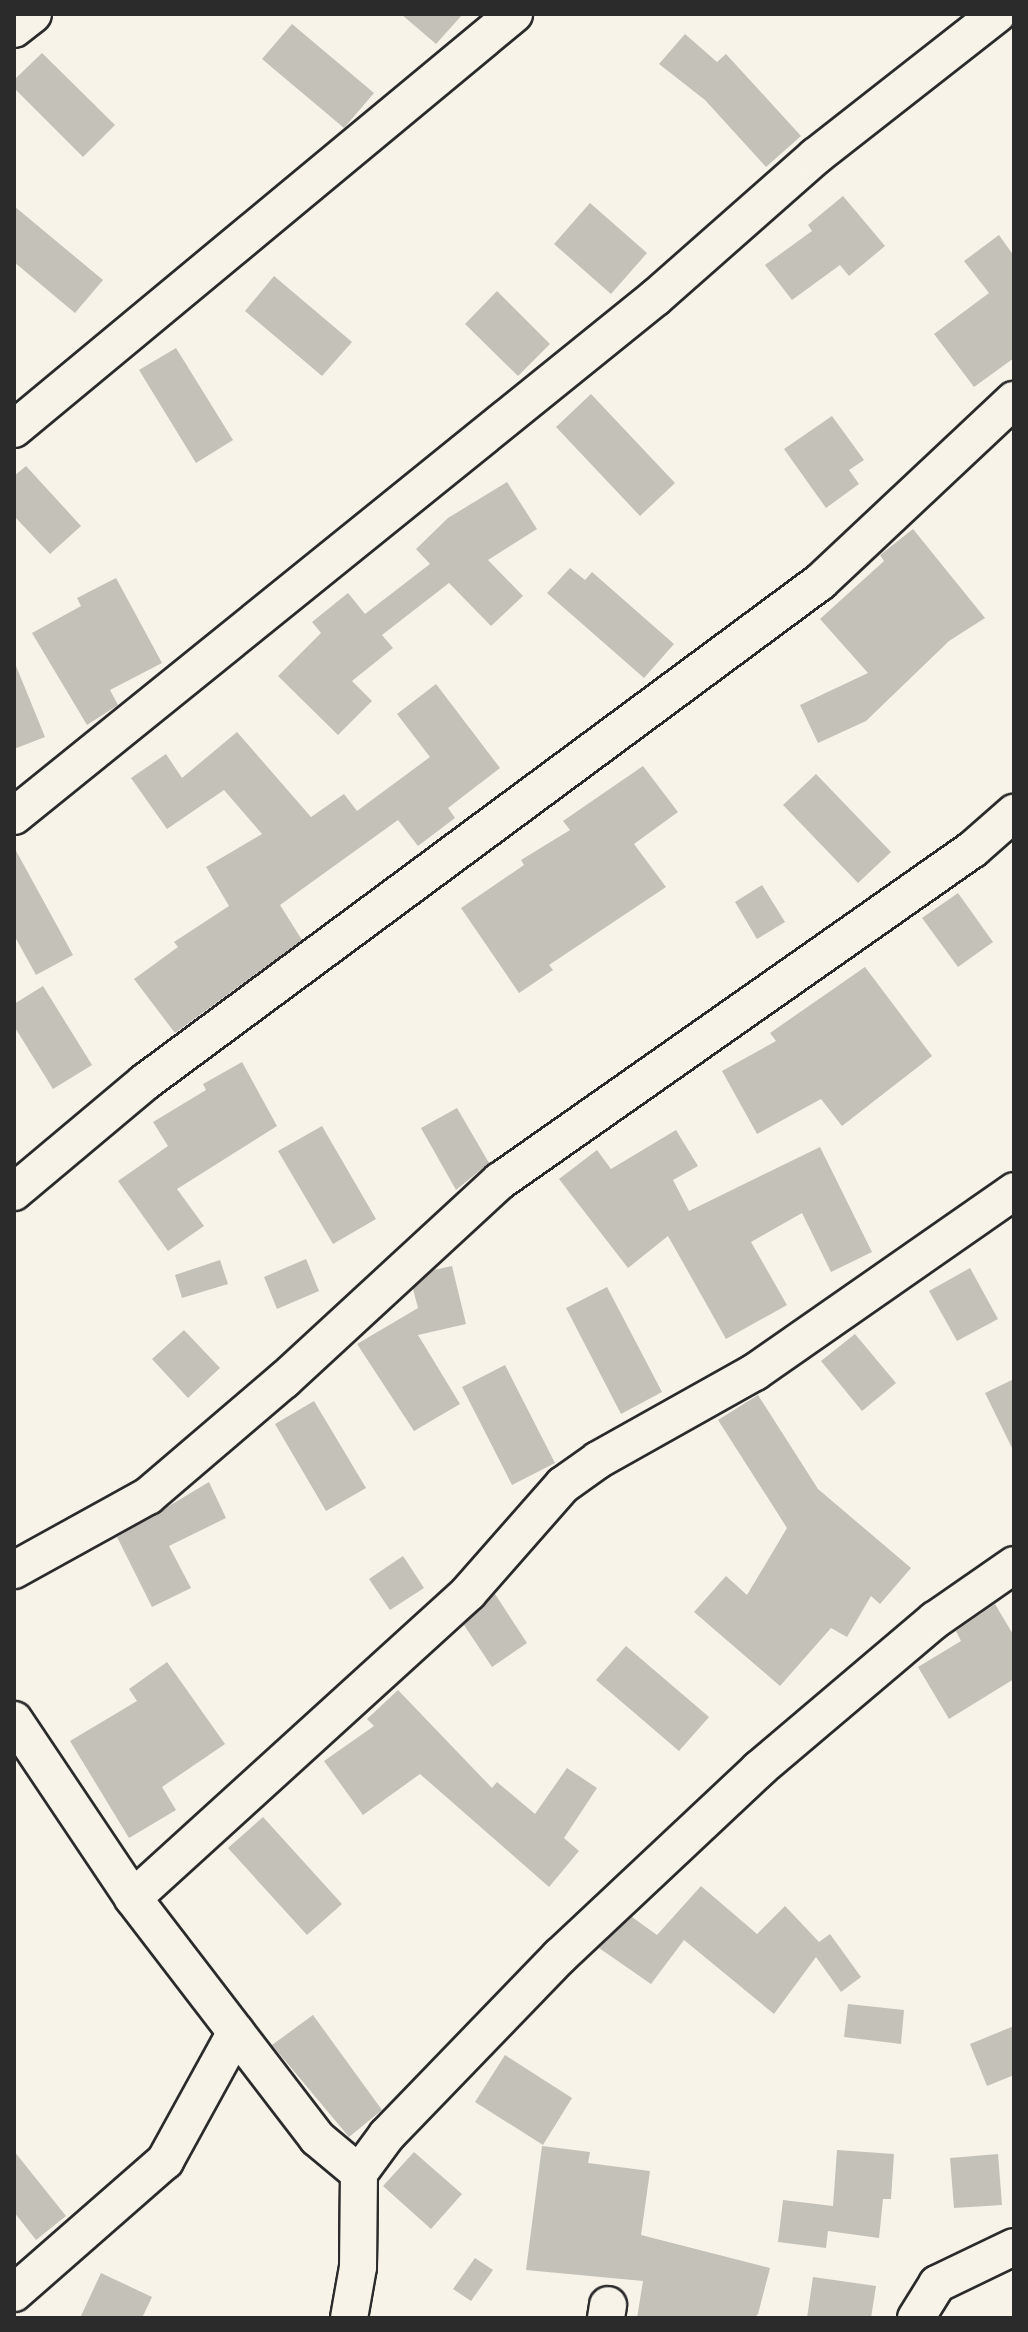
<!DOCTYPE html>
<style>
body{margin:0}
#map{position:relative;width:1028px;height:2332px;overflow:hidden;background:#f7f3e8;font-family:Caveat,sans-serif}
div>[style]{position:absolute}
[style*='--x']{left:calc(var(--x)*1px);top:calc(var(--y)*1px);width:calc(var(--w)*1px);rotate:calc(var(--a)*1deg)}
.building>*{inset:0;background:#c4c1b9}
.roads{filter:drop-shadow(2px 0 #2b2b2b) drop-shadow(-2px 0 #2b2b2b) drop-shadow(0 2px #2b2b2b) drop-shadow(0 -2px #2b2b2b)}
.minor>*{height:36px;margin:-18px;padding:0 18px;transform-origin:18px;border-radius:18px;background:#f7f3e8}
span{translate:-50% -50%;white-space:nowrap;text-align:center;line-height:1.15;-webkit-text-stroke:6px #f7f3e8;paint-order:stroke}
.frame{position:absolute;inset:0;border:16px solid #2b2b2b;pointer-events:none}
</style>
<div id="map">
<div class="building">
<i style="clip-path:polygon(401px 14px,463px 14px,436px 44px)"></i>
<i style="clip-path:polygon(292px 24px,374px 93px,344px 128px,262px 59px)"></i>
<i style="clip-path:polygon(685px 34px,717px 62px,726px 54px,801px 136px,766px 167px,705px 100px,659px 64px)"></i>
<i style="clip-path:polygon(42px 53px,115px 125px,83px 157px,14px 88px,14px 80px)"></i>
<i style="clip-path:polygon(843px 196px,885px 246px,849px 276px,840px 265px,792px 300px,765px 265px,812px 231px,808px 225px)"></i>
<i style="clip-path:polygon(590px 203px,647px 253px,611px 294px,554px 244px)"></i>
<i style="clip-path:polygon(14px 206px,103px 280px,75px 313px,14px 262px)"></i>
<i style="clip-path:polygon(999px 235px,1014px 256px,1014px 358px,974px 387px,934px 334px,989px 293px,964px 261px)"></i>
<i style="clip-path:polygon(274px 276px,352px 342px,322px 376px,245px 311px)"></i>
<i style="clip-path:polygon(497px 291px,550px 344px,518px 376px,465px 324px)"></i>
<i style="clip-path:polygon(176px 348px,233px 440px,196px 463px,139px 370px)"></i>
<i style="clip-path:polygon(591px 394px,675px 483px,640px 516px,556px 427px)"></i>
<i style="clip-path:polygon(832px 416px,864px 460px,849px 470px,859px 484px,826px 508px,784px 449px)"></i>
<i style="clip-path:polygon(26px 466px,81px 526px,50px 554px,14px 516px,14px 476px)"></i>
<i style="clip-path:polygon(507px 482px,537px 529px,488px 560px,523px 596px,491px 626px,449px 583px,382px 635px,393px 648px,352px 681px,372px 701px,338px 735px,278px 676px,321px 633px,312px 622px,348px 593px,365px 614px,430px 564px,416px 549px,448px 518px)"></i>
<i style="clip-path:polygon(913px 529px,985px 618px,949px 641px,866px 721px,818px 743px,800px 705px,868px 673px,820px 619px,884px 561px,880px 555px)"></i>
<i style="clip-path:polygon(570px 568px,585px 580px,592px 572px,674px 644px,644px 678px,547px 593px)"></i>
<i style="clip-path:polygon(116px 578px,162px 663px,110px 690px,118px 705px,87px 725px,32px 633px,81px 606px,77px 598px)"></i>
<i style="clip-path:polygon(14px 661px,45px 737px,14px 749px)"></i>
<i style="clip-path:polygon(436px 684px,500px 768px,448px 808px,455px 818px,418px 846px,398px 820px,280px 905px,302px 940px,175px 1033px,134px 979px,178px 947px,174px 942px,229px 906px,206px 867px,262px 834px,224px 790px,167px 829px,131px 778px,166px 754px,182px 778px,237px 732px,311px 817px,344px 794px,357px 811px,430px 757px,397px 714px)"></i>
<i style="clip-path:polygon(643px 766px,678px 812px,634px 844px,666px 887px,549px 965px,553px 970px,519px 993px,461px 908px,524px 865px,521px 860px,570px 830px,563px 821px)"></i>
<i style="clip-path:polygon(816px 774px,891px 852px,858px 883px,783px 805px)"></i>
<i style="clip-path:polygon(14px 847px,73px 955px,36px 975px,14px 935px)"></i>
<i style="clip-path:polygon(762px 885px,785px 922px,757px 939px,735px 902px)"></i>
<i style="clip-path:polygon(958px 893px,993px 942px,958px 967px,922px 918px)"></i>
<i style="clip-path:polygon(865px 967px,932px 1056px,842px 1126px,821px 1099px,757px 1134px,722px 1071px,776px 1041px,770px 1033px)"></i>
<i style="clip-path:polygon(43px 986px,92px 1065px,53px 1089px,14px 1026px,14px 1004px)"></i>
<i style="clip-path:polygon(242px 1062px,277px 1126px,177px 1189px,204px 1226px,168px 1251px,118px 1181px,168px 1146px,153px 1122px,206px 1090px,203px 1084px)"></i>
<i style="clip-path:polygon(457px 1108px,489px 1163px,456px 1190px,421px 1128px)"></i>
<i style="clip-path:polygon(322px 1126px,376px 1219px,333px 1244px,278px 1151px)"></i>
<i style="clip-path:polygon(676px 1130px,698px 1166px,673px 1180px,689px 1211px,820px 1147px,872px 1252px,831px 1272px,802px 1213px,751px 1242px,787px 1305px,726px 1339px,668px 1236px,628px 1268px,559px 1179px,597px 1150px,611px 1169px)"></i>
<i style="clip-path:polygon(306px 1259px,319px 1291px,277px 1309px,264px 1277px)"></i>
<i style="clip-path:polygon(220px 1260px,228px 1284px,182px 1298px,175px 1275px)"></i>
<i style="clip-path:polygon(452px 1266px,466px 1324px,418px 1335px,460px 1404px,414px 1431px,357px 1344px,418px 1308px,413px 1289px,434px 1270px)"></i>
<i style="clip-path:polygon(970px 1268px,998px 1319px,957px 1341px,929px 1291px)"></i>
<i style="clip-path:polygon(607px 1287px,662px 1392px,621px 1414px,566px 1308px)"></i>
<i style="clip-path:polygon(184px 1330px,220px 1368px,188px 1398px,152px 1359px)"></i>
<i style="clip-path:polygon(855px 1334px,896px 1383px,862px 1411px,821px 1361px)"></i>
<i style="clip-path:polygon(505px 1365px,555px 1463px,512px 1485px,462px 1387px)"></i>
<i style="clip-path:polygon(1014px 1379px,1014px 1452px,985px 1393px)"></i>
<i style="clip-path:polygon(758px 1395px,818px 1489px,911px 1568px,880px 1604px,871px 1596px,847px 1637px,831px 1628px,780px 1686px,694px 1612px,726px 1576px,747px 1595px,787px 1528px,718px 1420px)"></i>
<i style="clip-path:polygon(314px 1401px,366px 1488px,326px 1511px,275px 1424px)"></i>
<i style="clip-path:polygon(209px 1482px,226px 1518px,169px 1546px,191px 1588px,152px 1607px,117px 1537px)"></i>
<i style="clip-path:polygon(403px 1556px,424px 1588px,390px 1610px,369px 1579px)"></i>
<i style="clip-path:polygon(495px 1594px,527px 1643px,492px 1667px,464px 1625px)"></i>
<i style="clip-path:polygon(995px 1604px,1014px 1636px,1014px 1679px,949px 1719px,918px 1667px,961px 1641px,956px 1631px)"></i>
<i style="clip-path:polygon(626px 1646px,709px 1717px,679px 1751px,596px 1680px)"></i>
<i style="clip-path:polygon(167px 1662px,225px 1744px,162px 1787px,176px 1810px,129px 1838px,70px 1741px,137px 1701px,129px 1689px)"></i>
<i style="clip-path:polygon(398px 1690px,492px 1788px,497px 1782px,535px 1814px,567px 1768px,597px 1788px,564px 1838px,579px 1851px,549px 1887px,420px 1774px,363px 1815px,324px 1761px,374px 1726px,367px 1719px)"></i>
<i style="clip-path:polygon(263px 1817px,342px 1904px,307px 1935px,228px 1848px)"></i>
<i style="clip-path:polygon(701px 1886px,757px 1934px,785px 1906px,819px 1942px,830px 1934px,861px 1977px,841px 1992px,816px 1957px,774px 2014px,684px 1940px,651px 1984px,599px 1948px,632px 1917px,657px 1935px)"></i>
<i style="clip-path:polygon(848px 2004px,904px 2010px,901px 2044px,844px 2037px)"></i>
<i style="clip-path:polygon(313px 2015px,382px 2110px,349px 2137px,272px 2045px)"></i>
<i style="clip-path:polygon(1014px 2026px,1014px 2075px,987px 2086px,970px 2044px)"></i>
<i style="clip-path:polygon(505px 2055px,572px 2098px,543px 2145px,475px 2102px)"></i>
<i style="clip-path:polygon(542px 2146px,590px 2152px,588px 2163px,650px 2171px,641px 2235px,770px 2268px,758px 2314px,754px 2318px,637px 2318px,643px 2281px,526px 2270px)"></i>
<i style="clip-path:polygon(837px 2150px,894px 2154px,891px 2199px,883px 2199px,879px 2238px,828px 2231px,826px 2248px,778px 2242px,783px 2200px,833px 2206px)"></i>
<i style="clip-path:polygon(14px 2151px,66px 2216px,36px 2240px,14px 2212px)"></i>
<i style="clip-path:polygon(414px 2152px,462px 2194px,431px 2229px,383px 2186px)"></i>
<i style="clip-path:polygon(998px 2154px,1002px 2205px,954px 2208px,950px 2158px)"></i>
<i style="clip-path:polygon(475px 2258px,493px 2270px,471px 2301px,453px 2289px)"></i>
<i style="clip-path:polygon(101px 2273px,152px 2297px,142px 2318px,80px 2318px)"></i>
<i style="clip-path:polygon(813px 2277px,876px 2286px,871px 2318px,807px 2318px)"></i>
</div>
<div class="roads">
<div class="minor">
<i style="--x:14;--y:29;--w:24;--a:-38"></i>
<i style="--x:14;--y:429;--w:650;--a:-39.69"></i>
<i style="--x:14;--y:816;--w:826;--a:-38.95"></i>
<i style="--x:656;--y:297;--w:213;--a:-41.4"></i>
<i style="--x:816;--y:156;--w:230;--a:-38.1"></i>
<i style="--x:14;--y:1192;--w:171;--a:-40"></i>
<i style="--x:145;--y:1082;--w:840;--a:-36.53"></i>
<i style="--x:820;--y:582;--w:266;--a:-43.2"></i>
<i style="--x:14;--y:1570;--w:153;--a:-28.9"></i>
<i style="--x:148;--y:1496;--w:179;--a:-40.5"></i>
<i style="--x:284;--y:1380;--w:294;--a:-42.7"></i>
<i style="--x:500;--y:1181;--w:578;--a:-35.07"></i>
<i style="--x:973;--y:849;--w:55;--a:-41.3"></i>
<i style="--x:14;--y:1720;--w:214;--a:56.2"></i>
<i style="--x:133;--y:1898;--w:302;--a:52.5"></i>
<i style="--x:317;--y:2138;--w:55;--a:39.8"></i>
<i style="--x:133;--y:1898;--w:453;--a:-42.3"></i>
<i style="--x:468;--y:1593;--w:144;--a:-48.7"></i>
<i style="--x:563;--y:1485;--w:43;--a:-35.5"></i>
<i style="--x:598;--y:1460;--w:180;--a:-29.3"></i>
<i style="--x:755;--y:1372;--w:316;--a:-34.9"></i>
<i style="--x:14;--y:2293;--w:201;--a:-41.2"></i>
<i style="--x:165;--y:2161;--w:147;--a:-61.2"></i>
<i style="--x:349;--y:2318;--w:52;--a:-80"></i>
<i style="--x:358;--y:2267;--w:94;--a:-89.4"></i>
<i style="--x:359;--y:2173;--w:47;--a:-53.6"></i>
<i style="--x:387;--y:2135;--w:249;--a:-46"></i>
<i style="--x:560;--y:1956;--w:273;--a:-43.2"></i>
<i style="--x:759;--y:1769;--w:231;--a:-40.3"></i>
<i style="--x:935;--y:1620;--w:96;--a:-34.8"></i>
<i style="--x:606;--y:2318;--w:13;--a:-81"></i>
<i style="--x:916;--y:2318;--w:40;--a:-58"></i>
<i style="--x:937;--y:2284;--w:85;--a:-25.7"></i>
</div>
</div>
<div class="frame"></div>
</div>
